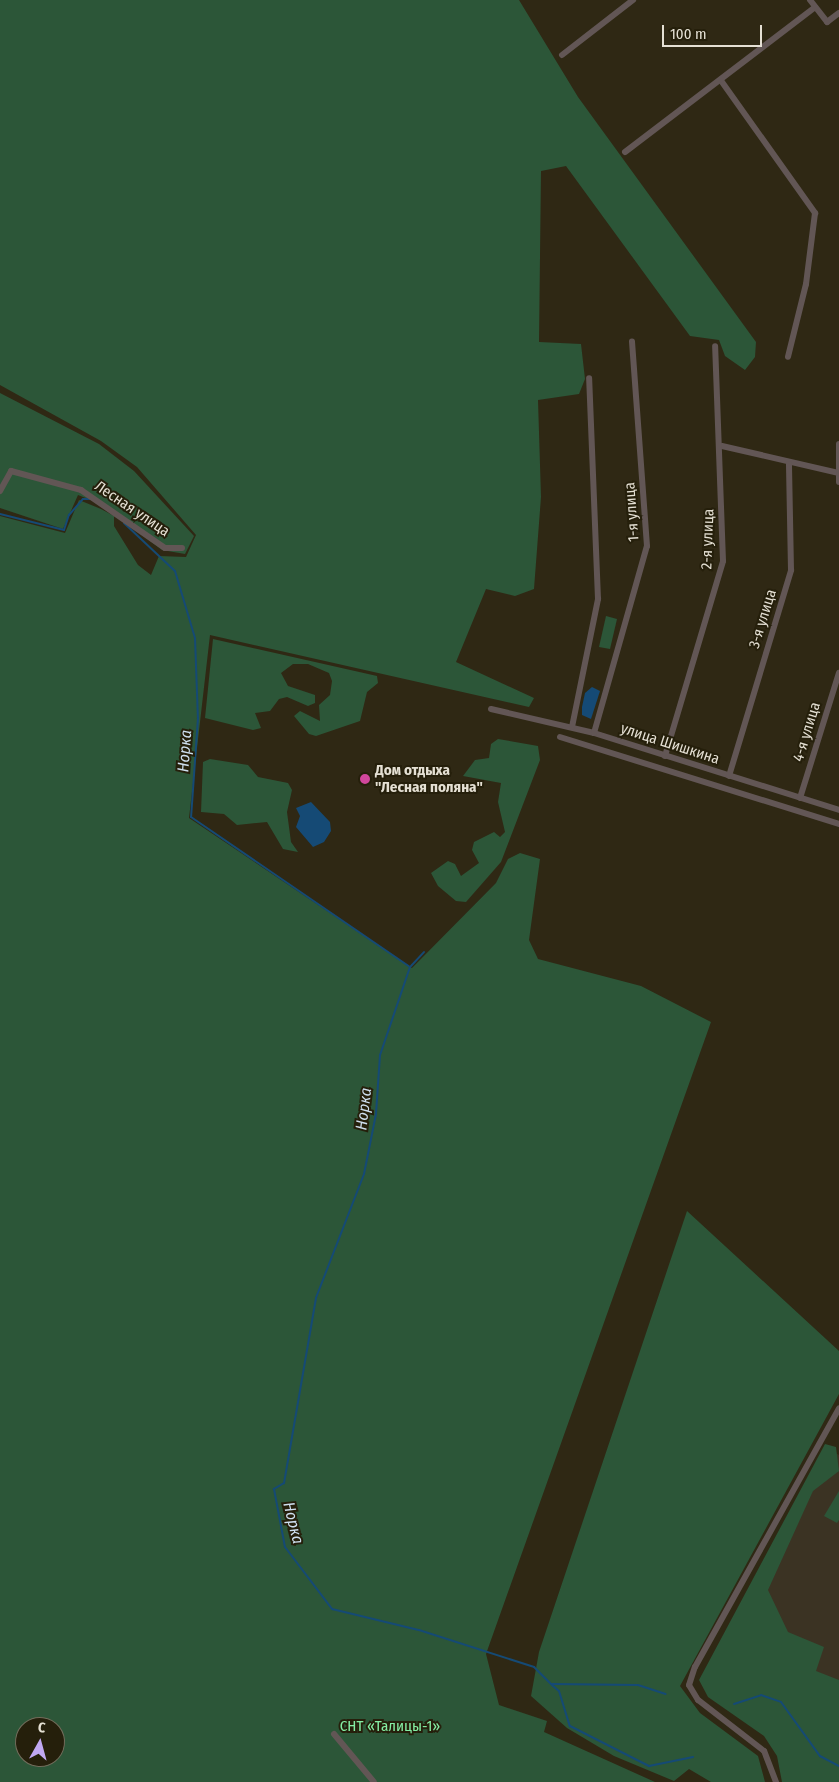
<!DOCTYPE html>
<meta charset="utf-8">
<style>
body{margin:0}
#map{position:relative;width:839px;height:1782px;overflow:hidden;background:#2f2814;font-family:"Fira Sans Condensed",sans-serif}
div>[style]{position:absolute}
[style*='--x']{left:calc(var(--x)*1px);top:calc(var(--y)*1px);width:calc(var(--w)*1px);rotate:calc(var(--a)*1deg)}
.education>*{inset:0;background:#3b3323}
.green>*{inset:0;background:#2c5638}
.water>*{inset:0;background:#154a75}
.stream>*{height:2px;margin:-1px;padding:0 1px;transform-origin:1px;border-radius:1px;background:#154a75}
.minor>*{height:6px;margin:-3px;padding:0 3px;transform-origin:3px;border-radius:3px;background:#625655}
.dots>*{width:14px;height:14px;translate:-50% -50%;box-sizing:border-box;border:2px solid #251f0b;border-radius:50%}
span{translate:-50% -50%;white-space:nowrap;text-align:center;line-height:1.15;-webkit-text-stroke:4px #251f0b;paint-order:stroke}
.street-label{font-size:15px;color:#e5e0d4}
.poi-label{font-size:15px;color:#e5e0d4;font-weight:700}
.left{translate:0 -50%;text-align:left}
.park-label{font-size:15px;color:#84eea4}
.water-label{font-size:16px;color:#cedfef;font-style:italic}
.north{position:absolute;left:15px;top:1717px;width:50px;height:50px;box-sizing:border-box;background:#251f0b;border:1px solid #726c5b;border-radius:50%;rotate:7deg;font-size:14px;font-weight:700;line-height:20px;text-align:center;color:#e5e0d4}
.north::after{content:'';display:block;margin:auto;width:18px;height:22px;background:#c1a8f3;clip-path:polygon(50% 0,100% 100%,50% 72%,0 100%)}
.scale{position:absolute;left:662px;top:25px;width:100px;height:22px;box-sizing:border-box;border:2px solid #e5e0d4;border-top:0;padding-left:6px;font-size:15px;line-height:18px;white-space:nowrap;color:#e5e0d4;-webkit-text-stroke:4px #251f0b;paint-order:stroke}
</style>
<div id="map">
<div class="education">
<i style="clip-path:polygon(825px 1447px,839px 1455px,839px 1709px,750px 1590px)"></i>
</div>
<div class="green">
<i style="clip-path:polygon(evenodd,0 0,519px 0,578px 97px,756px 342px,755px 357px,745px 370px,725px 356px,719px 340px,690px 336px,566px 166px,541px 171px,539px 342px,581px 344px,585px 379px,579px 394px,538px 400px,541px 497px,534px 589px,515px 596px,486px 589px,456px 662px,534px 698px,529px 707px,210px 635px,189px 818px,412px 968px,496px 883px,508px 859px,520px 853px,540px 859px,529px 940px,538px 959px,641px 986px,711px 1022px,486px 1654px,499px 1705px,547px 1721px,544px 1732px,655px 1782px,0 1782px,0 516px,65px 533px,79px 500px,101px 509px,114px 516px,114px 526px,138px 565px,151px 575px,159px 556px,186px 557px,196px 535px,137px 467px,101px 441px,0 385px,0 0,25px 1727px,55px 1727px,55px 1757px,25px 1757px,25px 1727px)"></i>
<i style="clip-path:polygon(0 393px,99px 444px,134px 471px,194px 536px,185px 554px,162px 550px,101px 504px,78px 495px,63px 529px,0 508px)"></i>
<i style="clip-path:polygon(606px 616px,617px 619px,610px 649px,599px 647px)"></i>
<i style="clip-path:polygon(213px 639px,377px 676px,378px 683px,367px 692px,360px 721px,316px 736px,309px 734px,294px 716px,300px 711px,320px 721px,319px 705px,330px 695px,332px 681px,329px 673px,308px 664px,293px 664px,281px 673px,288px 686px,315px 695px,315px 703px,308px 706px,287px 697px,279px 699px,270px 711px,255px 713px,261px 728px,253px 730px,205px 718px)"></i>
<i style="clip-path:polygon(498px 739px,538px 746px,540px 760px,501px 862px,466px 902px,456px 901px,438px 886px,431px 873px,448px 861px,455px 864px,461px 876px,479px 863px,472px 850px,474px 842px,494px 832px,500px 837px,505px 832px,498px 802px,501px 783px,463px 776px,475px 760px,489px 758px,491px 744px)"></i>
<i style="clip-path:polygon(210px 759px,248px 765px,258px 777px,288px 783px,292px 790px,287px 812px,291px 842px,298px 852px,283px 849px,267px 822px,237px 825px,224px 814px,201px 812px,203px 762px)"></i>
<i style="clip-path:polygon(687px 1211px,839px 1351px,839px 1394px,680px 1686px,700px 1713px,758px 1756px,765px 1782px,711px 1782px,689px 1769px,674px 1781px,614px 1756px,567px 1728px,531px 1696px,539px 1652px)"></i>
<i style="clip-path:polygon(825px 1444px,836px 1447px,839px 1471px,813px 1491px,768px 1590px,788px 1632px,824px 1647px,816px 1671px,839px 1680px,839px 1782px,782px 1782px,777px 1756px,764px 1736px,708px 1697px,699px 1680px)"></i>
<i style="clip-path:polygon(839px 1491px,839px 1520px,837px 1523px,824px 1516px)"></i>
</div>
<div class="water">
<i style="clip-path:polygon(592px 687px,600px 691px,591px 719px,582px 715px,582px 707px,585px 693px)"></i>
<i style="clip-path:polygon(311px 802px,330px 822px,331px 831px,324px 842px,313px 847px,296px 827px,300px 816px,296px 808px)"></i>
</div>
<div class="stream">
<i style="--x:0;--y:514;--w:66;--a:14"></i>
<i style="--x:64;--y:530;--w:16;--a:-72"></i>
<i style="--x:69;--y:515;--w:21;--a:-49"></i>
<i style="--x:83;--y:499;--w:7;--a:0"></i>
<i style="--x:124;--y:523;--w:70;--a:43.3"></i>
<i style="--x:175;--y:571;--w:70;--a:73.4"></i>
<i style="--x:195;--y:638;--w:80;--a:87.9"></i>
<i style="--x:198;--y:718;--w:99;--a:94"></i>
<i style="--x:191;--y:817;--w:265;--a:34.4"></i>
<i style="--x:410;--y:967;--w:93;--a:108.8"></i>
<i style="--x:380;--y:1055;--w:59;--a:93.9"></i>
<i style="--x:376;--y:1114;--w:61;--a:101.3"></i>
<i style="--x:364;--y:1174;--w:133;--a:111.2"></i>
<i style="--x:316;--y:1298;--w:188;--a:99.8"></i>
<i style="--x:284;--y:1483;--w:12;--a:149"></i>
<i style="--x:274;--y:1489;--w:59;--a:79.3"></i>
<i style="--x:285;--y:1547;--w:78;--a:52.8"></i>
<i style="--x:332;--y:1609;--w:89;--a:13.6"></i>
<i style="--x:419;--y:1630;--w:121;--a:17.8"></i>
<i style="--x:534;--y:1667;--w:24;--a:45"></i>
<i style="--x:551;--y:1684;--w:87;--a:0.7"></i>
<i style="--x:638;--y:1685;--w:29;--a:18"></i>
<i style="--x:411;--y:966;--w:19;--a:-47"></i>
<i style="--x:552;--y:1685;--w:9;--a:41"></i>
<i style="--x:559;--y:1691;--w:37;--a:73"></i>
<i style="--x:570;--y:1726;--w:89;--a:26.9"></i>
<i style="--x:649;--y:1766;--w:45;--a:-11.6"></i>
<i style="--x:734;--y:1704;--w:28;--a:-18"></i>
<i style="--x:761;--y:1695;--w:21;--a:19"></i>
<i style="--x:781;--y:1702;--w:67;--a:54.2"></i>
<i style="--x:820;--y:1756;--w:21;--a:28"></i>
</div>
<div class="minor">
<i style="--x:810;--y:0;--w:28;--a:52"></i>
<i style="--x:827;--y:22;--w:15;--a:-37"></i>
<i style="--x:562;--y:55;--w:90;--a:-37.8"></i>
<i style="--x:722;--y:82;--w:161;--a:54.6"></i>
<i style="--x:815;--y:213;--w:72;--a:97.2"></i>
<i style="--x:806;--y:284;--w:75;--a:103.9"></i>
<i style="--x:625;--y:152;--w:239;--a:-37.3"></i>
<i style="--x:839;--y:444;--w:38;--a:90"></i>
<i style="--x:722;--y:446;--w:120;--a:13"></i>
<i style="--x:0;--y:491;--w:23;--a:-61"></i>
<i style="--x:11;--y:471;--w:73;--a:15.2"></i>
<i style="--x:81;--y:490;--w:102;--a:34.6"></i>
<i style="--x:165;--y:548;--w:17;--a:0"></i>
<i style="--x:491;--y:709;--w:106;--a:13.1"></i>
<i style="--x:594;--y:733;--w:257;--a:17.4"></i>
<i style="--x:572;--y:727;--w:131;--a:-78.5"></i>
<i style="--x:598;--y:599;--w:221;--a:-92.3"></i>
<i style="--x:594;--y:733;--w:194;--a:-74.2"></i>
<i style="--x:647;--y:546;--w:205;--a:-94.2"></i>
<i style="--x:560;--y:737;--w:292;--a:17.3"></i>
<i style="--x:665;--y:756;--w:203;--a:-73.4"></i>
<i style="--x:723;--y:561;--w:215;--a:-92.1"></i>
<i style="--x:729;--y:776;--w:215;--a:-73.2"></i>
<i style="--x:791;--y:570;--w:106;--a:-91.1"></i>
<i style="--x:800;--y:798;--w:131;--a:-72.7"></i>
<i style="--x:334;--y:1734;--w:62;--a:50.2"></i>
<i style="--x:776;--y:1782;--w:33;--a:-111"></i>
<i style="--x:764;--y:1751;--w:83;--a:-142.3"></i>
<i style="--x:698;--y:1700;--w:17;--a:-121"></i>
<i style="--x:689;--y:1685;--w:19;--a:-72"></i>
<i style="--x:695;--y:1667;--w:296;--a:-60.9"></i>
</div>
<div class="dots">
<i style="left:365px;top:779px;background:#d1479c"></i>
</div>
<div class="street-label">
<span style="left:132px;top:509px;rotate:34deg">Лесная улица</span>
<span style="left:632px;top:512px;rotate:-94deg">1-я улица</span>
<span style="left:708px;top:539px;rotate:-88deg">2-я улица</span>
<span style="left:763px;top:619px;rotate:-73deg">3-я улица</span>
<span style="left:807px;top:732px;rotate:-73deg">4-я улица</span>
<span style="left:670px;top:744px;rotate:18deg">улица Шишкина</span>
</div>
<div class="poi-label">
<span class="left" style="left:375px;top:779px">Дом отдыха<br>"Лесная поляна"</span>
</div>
<div class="park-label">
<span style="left:390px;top:1727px">СНТ «Талицы-1»</span>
</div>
<div class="water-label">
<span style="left:185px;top:751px;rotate:-86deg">Норка</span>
<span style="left:364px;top:1109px;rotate:-83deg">Норка</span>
<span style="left:293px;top:1523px;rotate:76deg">Норка</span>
</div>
<div class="north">С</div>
<div class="scale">100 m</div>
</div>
